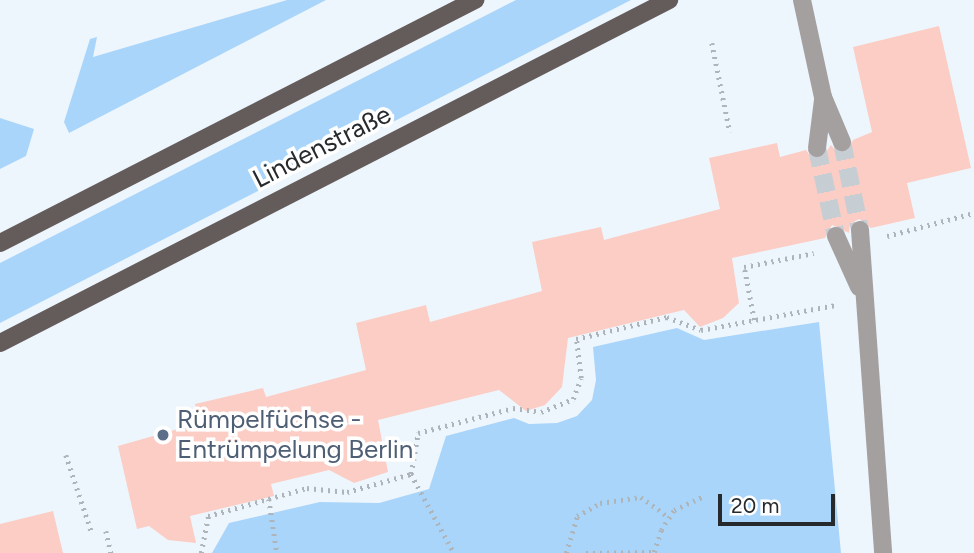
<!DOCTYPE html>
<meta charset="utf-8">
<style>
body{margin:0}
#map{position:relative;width:974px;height:553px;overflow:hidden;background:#eef6fd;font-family:Figtree,sans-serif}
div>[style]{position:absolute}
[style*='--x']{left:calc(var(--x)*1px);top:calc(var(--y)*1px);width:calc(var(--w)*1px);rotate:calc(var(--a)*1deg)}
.green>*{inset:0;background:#aad5fa}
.building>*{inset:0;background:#fbcdc4}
.minor-tunnel>*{height:18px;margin-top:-9px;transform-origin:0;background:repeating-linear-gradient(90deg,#c6cdd3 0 18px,transparent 0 27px)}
.path>*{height:4.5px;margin-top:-2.25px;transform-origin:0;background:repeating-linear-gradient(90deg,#aeb5ba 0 2px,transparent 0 7px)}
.minor>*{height:18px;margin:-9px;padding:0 9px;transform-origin:9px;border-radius:9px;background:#a5a0a0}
.major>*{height:18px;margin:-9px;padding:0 9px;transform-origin:9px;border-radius:9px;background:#645c5b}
.dots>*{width:19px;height:19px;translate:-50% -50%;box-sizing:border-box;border:4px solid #fff;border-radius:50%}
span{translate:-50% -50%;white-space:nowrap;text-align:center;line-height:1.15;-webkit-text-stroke:7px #fff;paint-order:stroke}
.street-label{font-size:26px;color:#272a2c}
.service-label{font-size:26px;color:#4e5e75}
.left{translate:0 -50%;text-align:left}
.scale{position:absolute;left:718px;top:494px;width:117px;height:32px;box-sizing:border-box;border:4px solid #272a2c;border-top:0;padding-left:9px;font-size:21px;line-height:24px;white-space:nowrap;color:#272a2c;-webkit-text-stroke:5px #fff;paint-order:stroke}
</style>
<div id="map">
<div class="green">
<i style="clip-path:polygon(287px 0,326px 0,69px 133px,64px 122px,90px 39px,97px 37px,93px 57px)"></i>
<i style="clip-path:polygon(516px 0,631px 0,0 323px,0 263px)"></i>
<i style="clip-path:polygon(0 118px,34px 129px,26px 156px,0 169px)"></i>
<i style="clip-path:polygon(819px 322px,841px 553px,212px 553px,229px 523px,320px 502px,379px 503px,429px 489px,446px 436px,514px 418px,529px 424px,557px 423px,577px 416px,592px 400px,596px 380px,593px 347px,677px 328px,704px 340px)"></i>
</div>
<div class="building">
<i style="clip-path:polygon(939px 26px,971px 168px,907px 183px,915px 218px,871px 228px,859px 219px,850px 224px,849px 233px,832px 225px,825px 238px,732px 258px,739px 303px,723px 318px,700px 327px,684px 310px,568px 338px,562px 387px,545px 405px,526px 411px,499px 390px,378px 420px,388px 472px,354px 483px,329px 470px,271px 484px,274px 496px,190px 516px,196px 543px,168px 540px,149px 526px,137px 529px,118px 446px,199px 423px,195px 404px,263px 388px,266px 397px,366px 370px,356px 323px,426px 305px,430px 322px,542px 291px,532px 242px,601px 227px,604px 240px,720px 209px,709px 158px,777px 143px,780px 157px,806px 150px,811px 157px,821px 159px,831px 145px,836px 151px,847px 152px,853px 140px,872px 132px,853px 47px)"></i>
<i style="clip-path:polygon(53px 511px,63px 553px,0 553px,0 524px)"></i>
</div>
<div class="minor-tunnel">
<i style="--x:842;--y:142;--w:90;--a:78.4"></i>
<i style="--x:817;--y:148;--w:90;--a:77.8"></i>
</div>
<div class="path">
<i style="--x:712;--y:43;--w:91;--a:78.6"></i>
<i style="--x:887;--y:236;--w:90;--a:-14.8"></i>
<i style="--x:754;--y:320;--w:54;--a:-100.7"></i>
<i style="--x:744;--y:267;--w:71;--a:-11.3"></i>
<i style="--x:66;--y:455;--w:82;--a:71.6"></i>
<i style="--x:411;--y:474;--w:90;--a:61.4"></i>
<i style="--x:269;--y:499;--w:55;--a:81.6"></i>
<i style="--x:106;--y:531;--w:23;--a:77"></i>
<i style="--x:654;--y:552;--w:23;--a:-72"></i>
<i style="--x:661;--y:530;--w:24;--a:-57"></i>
<i style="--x:674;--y:510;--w:35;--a:-25"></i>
<i style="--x:201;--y:553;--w:38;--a:-79"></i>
<i style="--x:208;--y:516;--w:103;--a:-15.8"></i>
<i style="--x:307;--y:488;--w:40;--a:5.7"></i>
<i style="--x:347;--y:492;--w:66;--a:-15.7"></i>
<i style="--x:411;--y:474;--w:42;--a:-80.3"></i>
<i style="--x:418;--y:433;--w:98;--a:-14.7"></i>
<i style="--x:513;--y:408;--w:28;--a:8"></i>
<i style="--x:541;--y:412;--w:35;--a:-22"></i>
<i style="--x:573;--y:399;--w:22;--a:-69"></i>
<i style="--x:581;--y:378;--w:39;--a:-97"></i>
<i style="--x:576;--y:339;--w:94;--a:-13.6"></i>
<i style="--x:667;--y:317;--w:36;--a:21"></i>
<i style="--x:701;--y:330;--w:137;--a:-10.5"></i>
<i style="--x:566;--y:553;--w:39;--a:-73"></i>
<i style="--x:577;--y:516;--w:26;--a:-29"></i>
<i style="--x:600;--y:503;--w:41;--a:-8.3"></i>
<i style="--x:641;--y:497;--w:34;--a:36"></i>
<i style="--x:586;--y:553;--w:68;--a:-0.8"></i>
</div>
<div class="minor">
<i style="--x:802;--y:0;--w:99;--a:77.8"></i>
<i style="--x:823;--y:97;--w:49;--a:67.1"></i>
<i style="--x:817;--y:148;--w:48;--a:-82.9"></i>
<i style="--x:860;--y:230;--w:324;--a:85.9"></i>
<i style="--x:836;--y:236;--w:56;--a:65.7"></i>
</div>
<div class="major">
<i style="--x:0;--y:243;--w:534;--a:-27.09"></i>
<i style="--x:0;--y:343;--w:752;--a:-27.14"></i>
</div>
<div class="dots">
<i style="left:163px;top:435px;background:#5c6f8a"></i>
</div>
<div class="street-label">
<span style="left:322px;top:147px;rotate:-27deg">Lindenstraße</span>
</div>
<div class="service-label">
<span class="left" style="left:177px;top:435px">Rümpelfüchse -<br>Entrümpelung Berlin</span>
</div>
<div class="scale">20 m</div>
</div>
